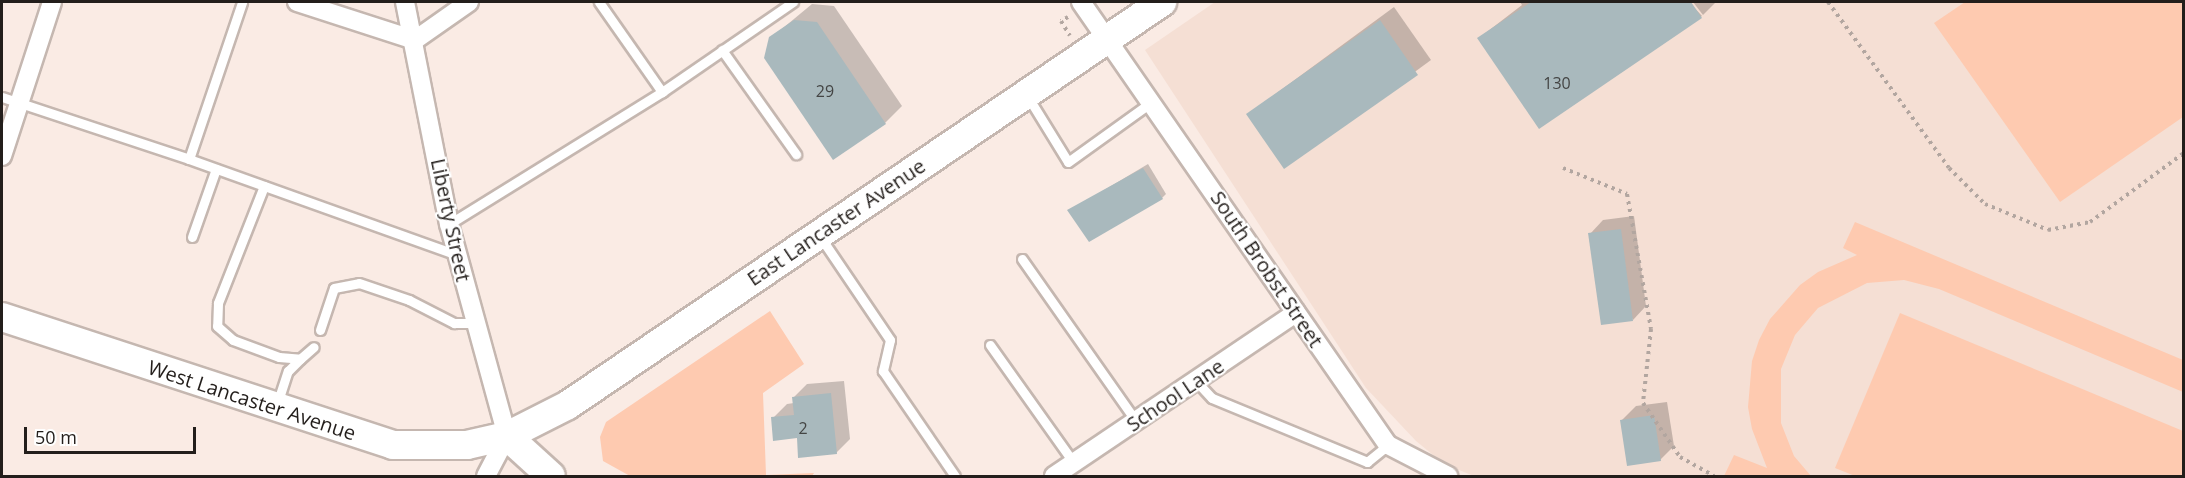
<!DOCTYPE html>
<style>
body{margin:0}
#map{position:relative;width:2185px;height:478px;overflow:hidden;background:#faebe4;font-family:"Open Sans",sans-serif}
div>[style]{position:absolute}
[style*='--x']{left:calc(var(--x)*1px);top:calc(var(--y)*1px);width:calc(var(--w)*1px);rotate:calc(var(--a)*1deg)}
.built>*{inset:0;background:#f5dfd4}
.green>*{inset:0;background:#fecab0}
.shadow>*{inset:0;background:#0003}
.building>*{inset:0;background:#a9b9bd}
.path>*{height:4px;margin-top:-2px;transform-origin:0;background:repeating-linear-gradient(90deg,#b2a6a0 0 3px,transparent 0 7.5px)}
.roads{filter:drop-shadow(2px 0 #c5b7b0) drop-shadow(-2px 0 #c5b7b0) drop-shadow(0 2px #c5b7b0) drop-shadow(0 -2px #c5b7b0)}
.service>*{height:9px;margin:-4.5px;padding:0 4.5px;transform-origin:4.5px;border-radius:4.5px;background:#fff}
.minor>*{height:18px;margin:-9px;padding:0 9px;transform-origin:9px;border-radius:9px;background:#fff}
.primary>*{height:28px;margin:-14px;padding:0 14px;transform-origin:14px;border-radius:14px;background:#fff}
span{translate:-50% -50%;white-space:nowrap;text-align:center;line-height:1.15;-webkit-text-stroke:4.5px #fff;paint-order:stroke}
.number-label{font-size:16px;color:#444544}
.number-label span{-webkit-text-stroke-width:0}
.street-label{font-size:20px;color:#231e1b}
.frame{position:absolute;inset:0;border:3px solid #231e1b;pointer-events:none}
.scale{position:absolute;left:24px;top:427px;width:172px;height:27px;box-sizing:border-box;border:3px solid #231e1b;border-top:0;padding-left:8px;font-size:18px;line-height:21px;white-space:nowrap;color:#231e1b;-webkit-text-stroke:4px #fff;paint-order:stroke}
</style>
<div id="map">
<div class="built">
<i style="clip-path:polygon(1215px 2px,2183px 2px,2183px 476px,1474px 476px,1444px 464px,1416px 441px,1366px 388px,1145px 50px)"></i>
</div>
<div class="green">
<i style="clip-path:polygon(1965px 2px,2183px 2px,2183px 117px,2060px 202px,1934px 23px)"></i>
<i style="clip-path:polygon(1855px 222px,2183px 360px,2183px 392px,1939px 289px,1904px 280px,1867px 283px,1818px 308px,1795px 335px,1781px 369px,1781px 423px,1794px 456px,1811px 476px,1724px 476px,1734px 455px,1767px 468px,1752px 429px,1748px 407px,1752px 361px,1759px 340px,1770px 319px,1800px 285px,1818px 272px,1857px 255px,1843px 248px)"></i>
<i style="clip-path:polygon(770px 311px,804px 364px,763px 393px,766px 475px,814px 473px,812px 476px,630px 476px,603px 461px,600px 437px,606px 422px)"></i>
<i style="clip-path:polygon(1900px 313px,2183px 431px,2183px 476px,1855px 476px,1835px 468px)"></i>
</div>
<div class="shadow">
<i style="clip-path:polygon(1520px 2px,1689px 2px,1702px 16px,1539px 127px,1479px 38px,1522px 5px)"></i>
<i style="clip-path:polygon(1693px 2px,1714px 2px,1715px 3px,1703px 15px)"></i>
<i style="clip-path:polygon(812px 4px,834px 6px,902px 106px,885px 123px,771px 38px)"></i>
<i style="clip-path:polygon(1394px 7px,1431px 60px,1285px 167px,1248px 114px)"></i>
<i style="clip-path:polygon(1148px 164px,1166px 194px,1162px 198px,1069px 211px)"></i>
<i style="clip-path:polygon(1634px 216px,1646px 306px,1633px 320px,1590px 234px,1603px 220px)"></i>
<i style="clip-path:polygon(844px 381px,850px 439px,836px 453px,798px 437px,773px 418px,787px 404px,794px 403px,794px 397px,807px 384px)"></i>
<i style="clip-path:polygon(1667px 402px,1674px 446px,1660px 460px,1622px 420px,1636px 406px)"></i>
</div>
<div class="building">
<i style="clip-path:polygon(1531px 2px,1691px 2px,1702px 18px,1539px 129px,1477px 38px)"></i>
<i style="clip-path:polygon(794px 20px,817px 22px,886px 124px,833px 160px,764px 58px,769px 37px)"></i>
<i style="clip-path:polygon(1380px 20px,1418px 75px,1284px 169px,1246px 114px)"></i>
<i style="clip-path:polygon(1143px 168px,1163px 199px,1089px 242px,1067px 210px)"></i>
<i style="clip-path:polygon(1621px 229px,1633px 321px,1601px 325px,1588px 233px)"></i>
<i style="clip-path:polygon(831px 393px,837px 454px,798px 458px,797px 438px,773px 441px,771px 417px,794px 415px,792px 397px)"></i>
<i style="clip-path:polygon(1654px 415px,1661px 461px,1627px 466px,1620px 420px)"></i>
</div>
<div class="path">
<i style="--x:1828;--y:2;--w:205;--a:53.9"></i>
<i style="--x:1949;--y:168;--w:51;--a:45"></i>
<i style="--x:1985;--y:204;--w:68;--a:22.4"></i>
<i style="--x:2048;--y:230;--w:43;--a:-10.8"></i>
<i style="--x:2090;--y:222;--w:117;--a:-36.3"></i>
<i style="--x:1068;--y:17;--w:8;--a:150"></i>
<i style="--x:1061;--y:21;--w:17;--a:59"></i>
<i style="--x:1563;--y:168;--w:69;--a:22.1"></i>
<i style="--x:1627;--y:194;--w:137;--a:79.9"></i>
<i style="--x:1651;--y:329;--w:74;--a:96.2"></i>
<i style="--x:1643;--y:403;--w:65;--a:55.6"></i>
<i style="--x:1680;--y:457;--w:39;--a:29"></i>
</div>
<div class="roads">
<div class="service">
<i style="--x:599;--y:2;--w:110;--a:55"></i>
<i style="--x:722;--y:50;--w:128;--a:54.6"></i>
<i style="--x:2;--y:97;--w:197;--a:18.3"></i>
<i style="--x:189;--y:159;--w:285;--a:19.7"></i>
<i style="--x:1028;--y:97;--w:76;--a:58.4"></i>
<i style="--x:1068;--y:162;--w:105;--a:-35.7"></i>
<i style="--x:189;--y:159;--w:166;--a:-71.3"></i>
<i style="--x:264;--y:186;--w:126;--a:111.5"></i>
<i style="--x:218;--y:303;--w:23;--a:92"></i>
<i style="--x:217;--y:326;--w:21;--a:41"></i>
<i style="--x:233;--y:340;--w:49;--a:20.3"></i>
<i style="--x:279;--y:357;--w:21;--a:5"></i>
<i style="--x:300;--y:359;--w:18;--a:-41"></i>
<i style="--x:449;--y:224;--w:251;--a:-31.8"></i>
<i style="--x:662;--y:92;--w:159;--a:-34.5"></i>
<i style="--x:192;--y:237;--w:72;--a:-70.6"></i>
<i style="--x:821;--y:238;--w:123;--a:55.9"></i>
<i style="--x:890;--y:340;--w:32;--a:103"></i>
<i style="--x:883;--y:371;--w:127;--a:55.6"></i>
<i style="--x:1022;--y:259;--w:198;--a:54.9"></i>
<i style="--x:320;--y:330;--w:44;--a:-71.6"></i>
<i style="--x:334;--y:288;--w:25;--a:-11"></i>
<i style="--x:359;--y:283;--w:53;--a:18.8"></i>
<i style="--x:409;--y:300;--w:51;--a:27.1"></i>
<i style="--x:454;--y:323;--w:20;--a:0"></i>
<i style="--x:990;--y:345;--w:145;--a:54.6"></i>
<i style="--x:1196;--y:381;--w:23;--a:47"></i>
<i style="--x:1212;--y:398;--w:168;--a:22.4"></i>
<i style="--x:1367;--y:462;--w:27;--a:-39"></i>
<i style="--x:277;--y:404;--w:35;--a:-72"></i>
<i style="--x:288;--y:371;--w:17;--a:-45"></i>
</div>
<div class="minor">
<i style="--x:297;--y:2;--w:124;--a:17.9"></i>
<i style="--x:415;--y:40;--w:66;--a:-35.1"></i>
<i style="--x:405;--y:2;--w:226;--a:78.8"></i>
<i style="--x:449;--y:224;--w:220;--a:74.7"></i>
<i style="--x:507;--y:436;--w:45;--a:117.7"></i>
<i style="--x:1081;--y:2;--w:539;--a:55.28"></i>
<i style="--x:1388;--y:445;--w:68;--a:27.3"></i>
<i style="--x:2;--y:156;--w:162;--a:-72"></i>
<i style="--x:1054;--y:476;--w:292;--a:-34"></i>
</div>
<div class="primary">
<i style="--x:2;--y:317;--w:411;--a:18.1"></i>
<i style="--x:393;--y:445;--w:74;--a:0"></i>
<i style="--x:467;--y:445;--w:41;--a:-12.7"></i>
<i style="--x:507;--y:436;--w:68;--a:-26.9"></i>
<i style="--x:568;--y:405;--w:718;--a:-34.15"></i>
<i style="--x:507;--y:436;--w:59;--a:42.3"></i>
</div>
</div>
<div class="number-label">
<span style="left:1557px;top:83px">130</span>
<span style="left:825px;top:91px">29</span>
<span style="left:803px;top:428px">2</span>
</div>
<div class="street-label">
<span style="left:451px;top:220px;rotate:78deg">Liberty Street</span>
<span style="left:836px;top:222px;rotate:-34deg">East Lancaster Avenue</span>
<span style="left:1267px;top:269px;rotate:56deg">South Brobst Street</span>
<span style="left:1175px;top:395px;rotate:-34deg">School Lane</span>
<span style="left:252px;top:400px;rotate:18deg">West Lancaster Avenue</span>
</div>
<div class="frame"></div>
<div class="scale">50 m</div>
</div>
